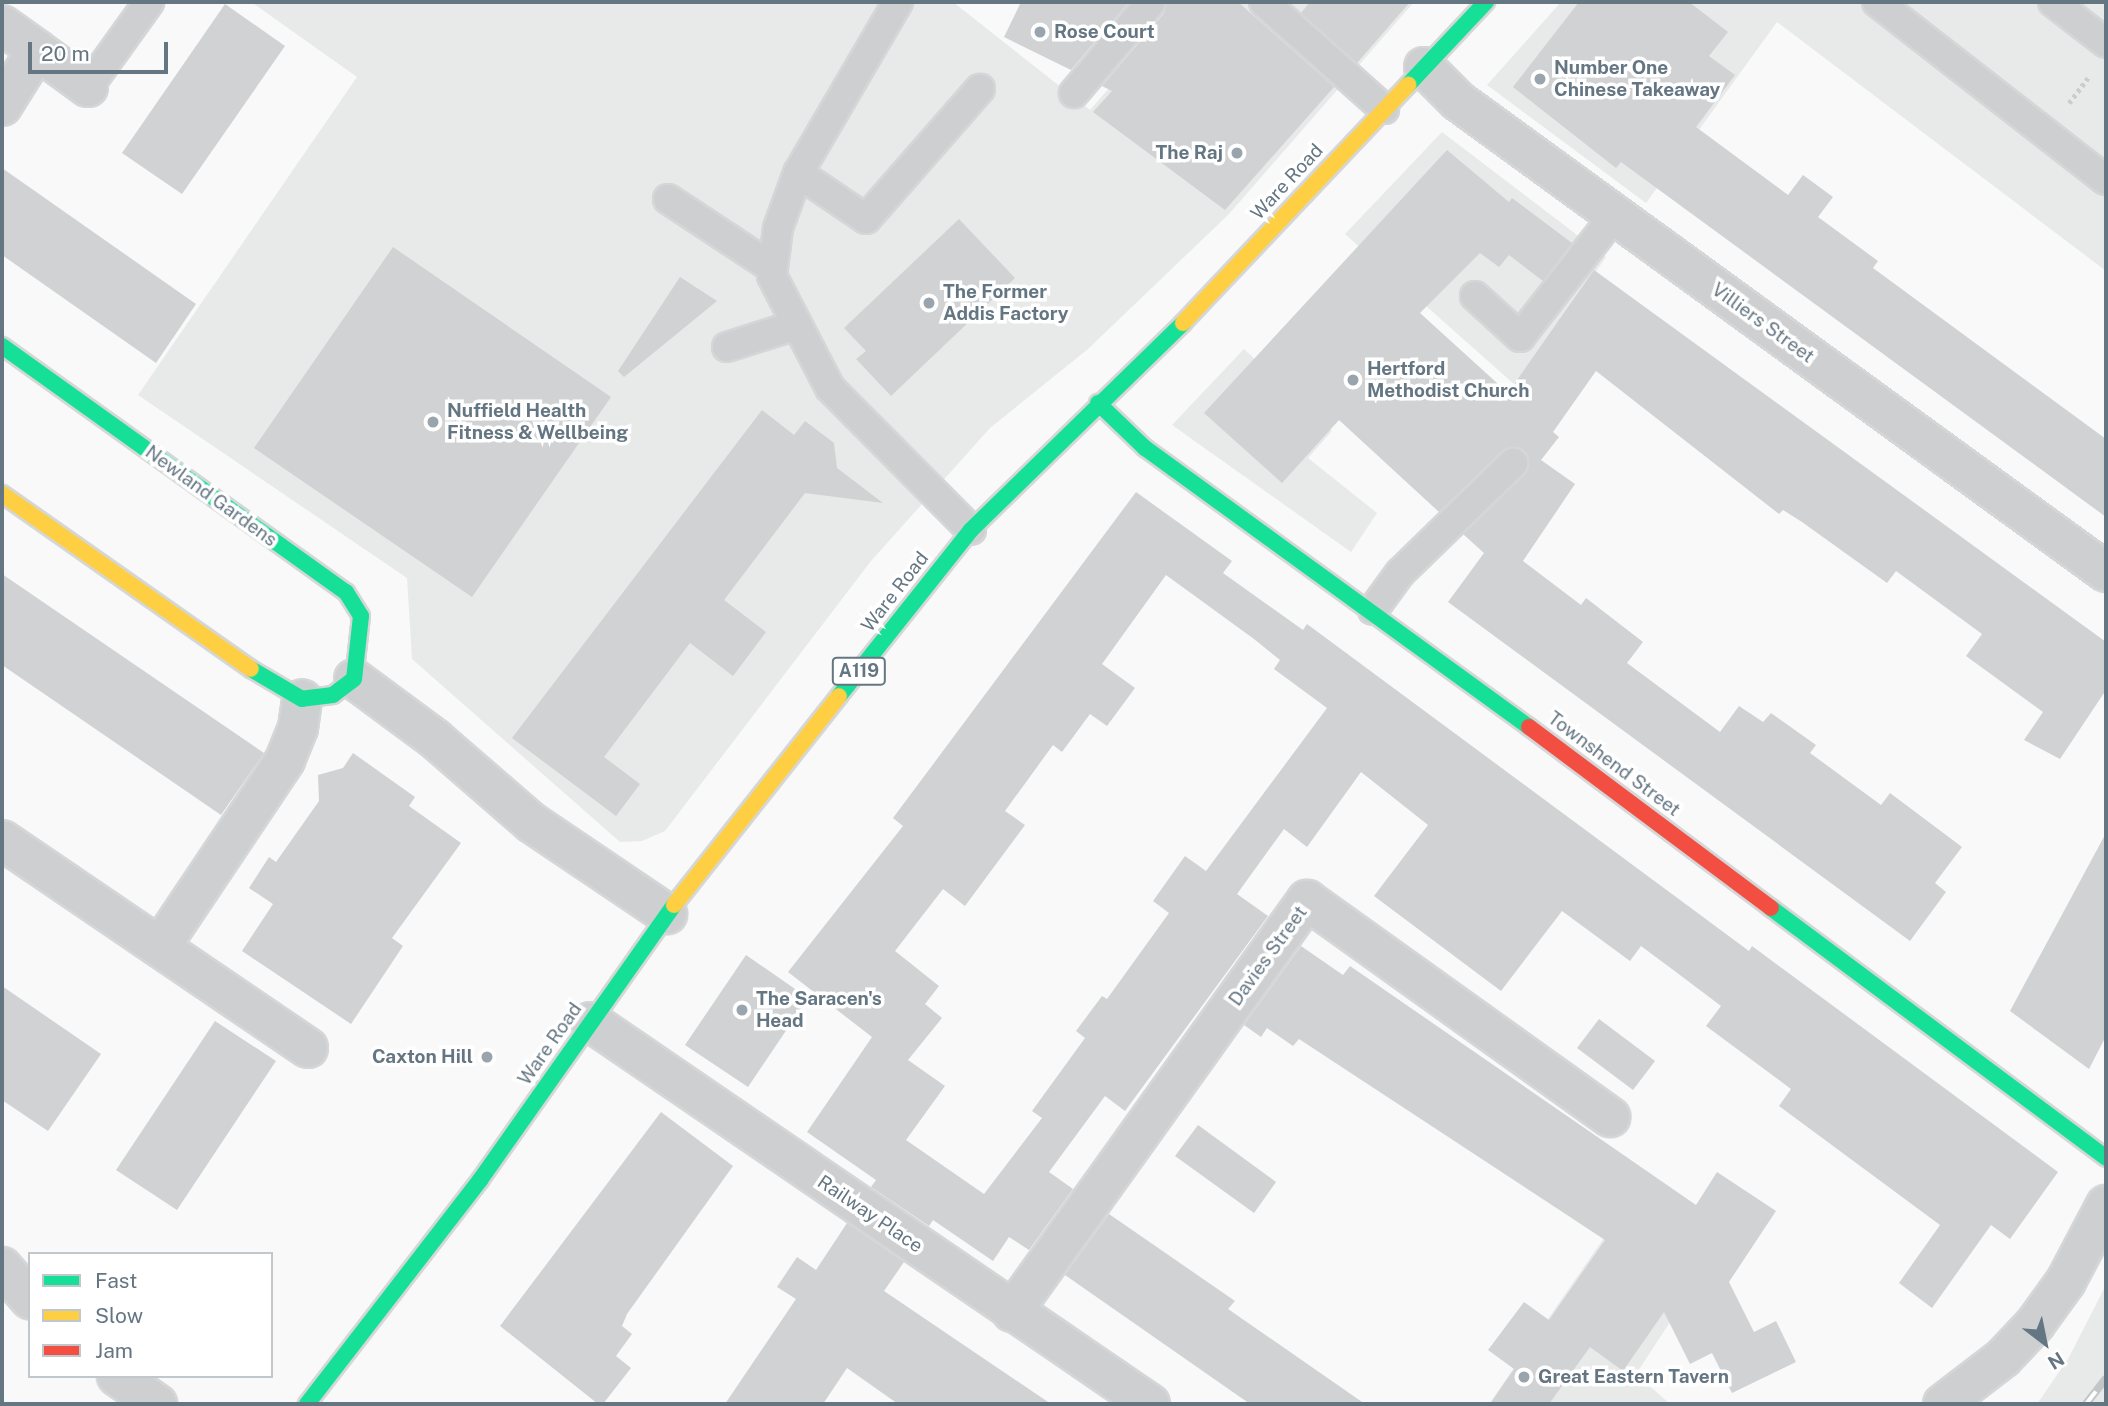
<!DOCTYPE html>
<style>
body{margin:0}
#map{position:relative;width:2108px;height:1406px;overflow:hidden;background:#f9f9f9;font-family:"Public Sans",sans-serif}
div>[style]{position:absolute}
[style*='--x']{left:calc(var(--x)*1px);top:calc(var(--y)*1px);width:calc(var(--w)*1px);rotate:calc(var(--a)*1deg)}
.built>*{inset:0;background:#e8e9e9}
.building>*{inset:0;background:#d0d2d3}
.path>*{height:4.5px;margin-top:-2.25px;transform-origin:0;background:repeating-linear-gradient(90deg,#cbcccd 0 3.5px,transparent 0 7px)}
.roads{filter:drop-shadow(2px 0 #d5d6d7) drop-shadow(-2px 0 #d5d6d7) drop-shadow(0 2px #d5d6d7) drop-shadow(0 -2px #d5d6d7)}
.lane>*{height:28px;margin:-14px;padding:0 14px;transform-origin:14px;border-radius:14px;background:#cecfd0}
.street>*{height:38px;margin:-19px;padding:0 19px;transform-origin:19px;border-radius:19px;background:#cecfd0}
.fast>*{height:16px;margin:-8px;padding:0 8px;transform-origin:8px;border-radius:8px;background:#16e098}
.slow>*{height:16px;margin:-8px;padding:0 8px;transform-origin:8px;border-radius:8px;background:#ffcf43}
.jam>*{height:16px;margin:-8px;padding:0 8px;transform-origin:8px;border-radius:8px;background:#f24e42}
.rail>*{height:8px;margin-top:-4px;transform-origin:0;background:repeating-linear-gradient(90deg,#fff 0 16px,#c3c5c6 0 32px);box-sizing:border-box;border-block:2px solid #c3c5c6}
.dots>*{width:19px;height:19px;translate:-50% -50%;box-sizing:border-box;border:4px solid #fff;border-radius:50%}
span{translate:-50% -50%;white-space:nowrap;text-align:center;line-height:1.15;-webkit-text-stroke:7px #fff;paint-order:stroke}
.shield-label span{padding:2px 5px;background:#fff;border:2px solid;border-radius:5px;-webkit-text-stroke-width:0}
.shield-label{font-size:18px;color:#657683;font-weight:700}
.poi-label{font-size:19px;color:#657683;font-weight:700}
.left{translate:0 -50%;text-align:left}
.right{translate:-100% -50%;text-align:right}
.street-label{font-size:19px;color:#657683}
.frame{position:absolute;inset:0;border:4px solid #657683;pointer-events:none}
.legend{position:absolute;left:28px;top:1252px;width:245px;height:126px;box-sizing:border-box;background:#fff;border:2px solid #c1c8cd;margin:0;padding:9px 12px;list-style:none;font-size:21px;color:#657683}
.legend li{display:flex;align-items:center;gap:14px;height:35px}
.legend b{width:35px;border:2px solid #c1c8cd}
.north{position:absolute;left:2010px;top:1308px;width:70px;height:70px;-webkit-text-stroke:5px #fff;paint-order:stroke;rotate:148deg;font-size:19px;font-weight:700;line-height:28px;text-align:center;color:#657683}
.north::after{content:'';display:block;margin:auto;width:24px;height:32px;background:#657683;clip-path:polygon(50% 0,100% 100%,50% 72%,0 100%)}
.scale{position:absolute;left:28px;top:42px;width:140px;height:32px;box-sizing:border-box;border:4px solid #657683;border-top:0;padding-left:9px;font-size:21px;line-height:24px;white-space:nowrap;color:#657683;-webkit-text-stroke:5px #fff;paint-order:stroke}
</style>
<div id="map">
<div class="built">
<i style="clip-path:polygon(251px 2px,953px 2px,1090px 110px,1184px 2px,1414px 2px,1229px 214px,1088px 349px,990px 428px,871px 561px,665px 831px,642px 841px,620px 842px,412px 659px,407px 578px,138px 395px,357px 77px)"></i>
<i style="clip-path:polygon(1561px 2px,2106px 2px,2106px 271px,1777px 22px,1646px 203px,1487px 85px)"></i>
<i style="clip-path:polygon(1442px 132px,1606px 257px,1515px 385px,1345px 234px)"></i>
<i style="clip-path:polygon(1244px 349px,1332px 431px,1308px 458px,1377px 513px,1351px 552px,1172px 425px)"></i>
<i style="clip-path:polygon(1615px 1222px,1678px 1310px,1636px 1374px,1670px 1404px,1489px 1404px)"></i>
<i style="clip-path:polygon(2106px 1285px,2106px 1404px,2037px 1404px,2068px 1359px)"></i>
</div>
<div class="building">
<i style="clip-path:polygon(1021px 2px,1129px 2px,1071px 70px,1004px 37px)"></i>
<i style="clip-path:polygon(1167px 2px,1238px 2px,1334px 87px,1225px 210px,1093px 112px,1112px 91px,1102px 86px,1164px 13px)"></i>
<i style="clip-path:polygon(1310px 2px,1410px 2px,1357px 63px,1301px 13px)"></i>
<i style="clip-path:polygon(1579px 2px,1689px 2px,1728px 32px,1709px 56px,1735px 75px,1696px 127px,1788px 195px,1803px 175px,1833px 197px,1818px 217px,1878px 261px,1873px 268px,2106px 439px,2106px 517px,1621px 162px,1616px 168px,1513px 87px)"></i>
<i style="clip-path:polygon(225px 4px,285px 46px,182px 194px,122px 153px)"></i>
<i style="clip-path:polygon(1447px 150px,1509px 202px,1512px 198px,1572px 243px,1543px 281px,1509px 255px,1499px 267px,1480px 253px,1420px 313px,1508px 393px,1594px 270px,2106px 642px,2106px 690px,2060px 759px,2024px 740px,2043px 712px,1966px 656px,1982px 634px,1896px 571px,1887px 583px,1802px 522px,1783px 510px,1779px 514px,1596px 371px,1553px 432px,1559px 437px,1541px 460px,1575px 484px,1523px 561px,1581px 605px,1586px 598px,1643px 642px,1627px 663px,1720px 732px,1739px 706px,1763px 722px,1771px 713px,1816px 745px,1810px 753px,1881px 805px,1890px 793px,1962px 847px,1935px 883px,1946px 892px,1910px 941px,1448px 602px,1484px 553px,1463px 534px,1525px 474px,1529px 460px,1524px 451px,1517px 447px,1502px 451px,1439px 512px,1339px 420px,1282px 483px,1204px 413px)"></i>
<i style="clip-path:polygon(2px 168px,196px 304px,156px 363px,2px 255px)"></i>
<i style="clip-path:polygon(959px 219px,1015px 278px,891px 396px,856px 359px,866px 351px,844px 328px)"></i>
<i style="clip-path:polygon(393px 247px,611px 397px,472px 597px,254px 448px)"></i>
<i style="clip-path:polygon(680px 277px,717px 301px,624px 377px,618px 371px)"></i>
<i style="clip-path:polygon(762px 410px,794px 435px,805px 421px,834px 443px,837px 468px,883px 503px,805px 493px,724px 600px,766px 632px,733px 676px,690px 643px,604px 757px,640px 784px,616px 816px,512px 738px)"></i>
<i style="clip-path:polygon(evenodd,1136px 492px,1232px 561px,1223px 573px,1303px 630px,1307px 624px,1749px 951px,1752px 946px,2058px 1172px,2010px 1239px,1991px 1225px,1932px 1308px,1899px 1283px,1940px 1225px,1779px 1106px,1791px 1089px,1706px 1026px,1721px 1006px,1676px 972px,1641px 946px,1630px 961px,1562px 911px,1501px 991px,1374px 896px,1428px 825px,1361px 772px,1307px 847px,1284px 829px,1237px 894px,1268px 916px,1125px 1111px,1105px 1096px,1049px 1172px,1073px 1189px,1029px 1250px,1009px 1237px,993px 1261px,933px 1220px,929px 1226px,871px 1187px,876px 1180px,807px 1132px,872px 1037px,788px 972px,903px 826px,893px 818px,1136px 492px,1166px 575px,1254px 639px,1280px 660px,1274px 669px,1327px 708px,1206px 871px,1185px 856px,1153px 901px,1169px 913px,1107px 999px,1102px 996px,1076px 1031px,1085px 1038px,1032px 1111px,1042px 1118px,984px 1194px,906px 1140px,945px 1086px,908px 1060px,942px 1018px,925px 1004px,939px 986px,895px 951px,943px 889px,965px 906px,1025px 825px,1005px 811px,1053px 745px,1062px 752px,1090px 714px,1107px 726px,1135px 688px,1102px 664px,1166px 575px)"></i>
<i style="clip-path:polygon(2px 574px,264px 753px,221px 815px,2px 665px)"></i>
<i style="clip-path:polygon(353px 753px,415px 797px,409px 806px,461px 843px,392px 938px,403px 946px,351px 1024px,242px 951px,273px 904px,249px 888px,269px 857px,276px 862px,319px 801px,318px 775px,343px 768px)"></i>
<i style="clip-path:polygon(2106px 833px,2106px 1036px,2089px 1069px,2010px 1011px)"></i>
<i style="clip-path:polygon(1301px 946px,1343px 975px,1350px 966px,1696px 1205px,1717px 1172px,1776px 1211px,1729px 1282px,1754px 1332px,1776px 1321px,1796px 1362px,1732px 1393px,1712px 1353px,1690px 1364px,1664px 1312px,1623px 1371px,1590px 1347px,1549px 1404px,1490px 1404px,1514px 1369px,1488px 1350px,1524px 1302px,1549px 1320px,1605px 1240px,1299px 1039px,1293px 1046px,1267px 1028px,1261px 1037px,1244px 1025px)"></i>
<i style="clip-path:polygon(746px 955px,808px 998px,748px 1087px,685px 1045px)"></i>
<i style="clip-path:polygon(2px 986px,101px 1054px,48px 1131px,2px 1100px)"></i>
<i style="clip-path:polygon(1599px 1019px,1655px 1061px,1633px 1090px,1577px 1048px)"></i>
<i style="clip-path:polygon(215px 1021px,276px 1061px,177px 1210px,116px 1170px)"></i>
<i style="clip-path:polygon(661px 1112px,733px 1166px,627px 1314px,622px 1326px,632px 1334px,616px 1356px,631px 1368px,603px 1404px,598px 1404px,500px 1326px)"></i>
<i style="clip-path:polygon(1198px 1125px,1276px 1182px,1254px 1213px,1175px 1156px)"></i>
<i style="clip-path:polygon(1109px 1214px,1235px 1301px,1228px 1309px,1365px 1404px,1250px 1404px,1065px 1275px)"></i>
<i style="clip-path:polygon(847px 1223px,904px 1262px,884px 1291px,1051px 1404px,898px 1404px,847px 1368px,823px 1404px,725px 1404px,796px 1299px,777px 1287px,797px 1257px,816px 1270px)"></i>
</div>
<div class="path">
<i style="--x:2069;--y:103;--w:34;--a:-53"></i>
</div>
<div class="roads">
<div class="lane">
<i style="--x:898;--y:2;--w:198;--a:120.3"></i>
<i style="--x:798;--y:173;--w:59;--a:110"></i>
<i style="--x:778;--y:228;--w:48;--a:97.1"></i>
<i style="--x:772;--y:276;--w:126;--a:62.6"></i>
<i style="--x:830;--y:388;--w:200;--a:45.2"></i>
<i style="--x:1264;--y:2;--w:161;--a:41.7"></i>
<i style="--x:1877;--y:2;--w:290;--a:37.9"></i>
<i style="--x:2053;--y:2;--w:67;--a:37.7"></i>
<i style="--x:88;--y:87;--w:105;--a:-54.3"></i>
<i style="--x:1074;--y:93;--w:119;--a:-49.8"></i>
<i style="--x:798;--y:173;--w:82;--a:34.1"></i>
<i style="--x:866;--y:219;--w:173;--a:-48.8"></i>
<i style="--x:668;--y:199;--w:123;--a:33.4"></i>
<i style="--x:1475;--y:296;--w:61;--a:42.3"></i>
<i style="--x:1520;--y:337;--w:155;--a:-52.1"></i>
<i style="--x:727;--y:347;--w:72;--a:-17.7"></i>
<i style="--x:1373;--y:610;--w:46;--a:-53.9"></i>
<i style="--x:1400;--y:573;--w:158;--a:-44.2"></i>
</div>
<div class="street">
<i style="--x:2;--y:25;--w:43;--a:35.5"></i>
<i style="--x:37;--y:50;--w:66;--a:122"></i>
<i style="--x:37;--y:50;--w:63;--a:36"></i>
<i style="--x:1424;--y:67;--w:48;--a:45"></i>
<i style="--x:1458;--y:101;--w:801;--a:36.01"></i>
<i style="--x:354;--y:679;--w:101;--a:36.5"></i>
<i style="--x:435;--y:739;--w:128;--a:40.9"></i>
<i style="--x:532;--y:823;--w:163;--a:34"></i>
<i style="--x:2;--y:840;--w:370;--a:34.2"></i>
<i style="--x:160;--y:947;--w:225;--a:-56.2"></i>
<i style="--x:285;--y:760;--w:35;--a:-68"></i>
<i style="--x:298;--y:728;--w:29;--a:-82"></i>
<i style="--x:591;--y:1022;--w:677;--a:34.35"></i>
<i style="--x:2;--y:1267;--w:43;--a:48.8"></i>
<i style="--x:1012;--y:1312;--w:507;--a:-54.4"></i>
<i style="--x:1307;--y:900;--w:373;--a:35.6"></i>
<i style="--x:117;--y:1376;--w:49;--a:35"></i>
<i style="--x:1943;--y:1404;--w:76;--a:-37.5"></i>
<i style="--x:2003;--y:1358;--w:47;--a:-46.7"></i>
<i style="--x:2035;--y:1324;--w:53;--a:-54.2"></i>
<i style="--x:2066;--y:1281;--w:86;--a:-62.2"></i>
</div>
<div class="fast">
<i style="--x:1408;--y:85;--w:114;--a:-46.8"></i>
<i style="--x:2;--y:346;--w:423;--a:35.6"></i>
<i style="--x:346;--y:592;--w:28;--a:58"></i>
<i style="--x:361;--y:616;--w:63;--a:96.3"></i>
<i style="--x:354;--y:679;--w:26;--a:143"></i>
<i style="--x:333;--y:695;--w:31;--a:173"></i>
<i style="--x:302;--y:699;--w:59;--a:-149.5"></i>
<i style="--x:1098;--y:403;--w:65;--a:43.8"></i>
<i style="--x:1145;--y:448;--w:475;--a:36"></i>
<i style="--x:839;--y:696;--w:212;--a:-51.5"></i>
<i style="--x:971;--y:530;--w:296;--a:-44.3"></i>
<i style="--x:1771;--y:908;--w:418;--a:36.7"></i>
<i style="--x:307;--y:1404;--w:283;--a:-52.3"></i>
<i style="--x:480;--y:1180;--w:337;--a:-54.8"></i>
</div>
<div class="slow">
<i style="--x:1183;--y:323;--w:328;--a:-46.6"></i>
<i style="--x:2;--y:494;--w:304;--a:35.1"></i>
<i style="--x:674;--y:905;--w:266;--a:-51.7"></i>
</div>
<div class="jam">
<i style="--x:1529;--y:727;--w:302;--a:36.8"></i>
</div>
</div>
<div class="rail">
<i style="--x:2086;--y:1404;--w:33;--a:-52"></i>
</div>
<div class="dots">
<i style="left:1040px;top:32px;background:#99a4ac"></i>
<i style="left:1540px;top:79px;background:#99a4ac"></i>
<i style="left:1237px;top:153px;background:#99a4ac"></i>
<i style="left:929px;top:303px;background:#99a4ac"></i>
<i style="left:1353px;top:380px;background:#99a4ac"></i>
<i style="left:433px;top:422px;background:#99a4ac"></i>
<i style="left:742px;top:1010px;background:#99a4ac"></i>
<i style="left:487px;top:1057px;background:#99a4ac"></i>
<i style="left:1524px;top:1377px;background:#99a4ac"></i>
</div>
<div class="shield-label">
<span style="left:859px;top:671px">A119</span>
</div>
<div class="poi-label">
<span class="left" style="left:1054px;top:32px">Rose Court</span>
<span class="left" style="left:1554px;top:79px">Number One<br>Chinese Takeaway</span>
<span class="right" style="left:1223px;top:153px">The Raj</span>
<span class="left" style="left:943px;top:303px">The Former<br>Addis Factory</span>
<span class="left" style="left:1367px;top:380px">Hertford<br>Methodist Church</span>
<span class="left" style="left:447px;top:422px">Nuffield Health<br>Fitness &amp; Wellbeing</span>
<span class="left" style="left:756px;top:1010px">The Saracen's<br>Head</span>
<span class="right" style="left:473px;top:1057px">Caxton Hill</span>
<span class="left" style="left:1538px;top:1377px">Great Eastern Tavern</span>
</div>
<div class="street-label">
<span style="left:1287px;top:182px;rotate:-47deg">Ware Road</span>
<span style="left:1763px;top:323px;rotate:36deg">Villiers Street</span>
<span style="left:211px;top:496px;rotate:36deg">Newland Gardens</span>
<span style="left:895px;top:592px;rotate:-52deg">Ware Road</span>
<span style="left:1614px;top:764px;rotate:37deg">Townshend Street</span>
<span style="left:1268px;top:956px;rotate:-54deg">Davies Street</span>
<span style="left:550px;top:1044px;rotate:-55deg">Ware Road</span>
<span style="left:870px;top:1214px;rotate:34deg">Railway Place</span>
</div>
<div class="frame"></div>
<ul class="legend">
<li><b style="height:9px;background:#16e098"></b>Fast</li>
<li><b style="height:9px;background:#ffcf43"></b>Slow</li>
<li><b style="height:9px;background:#f24e42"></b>Jam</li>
</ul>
<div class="north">N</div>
<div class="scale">20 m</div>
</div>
